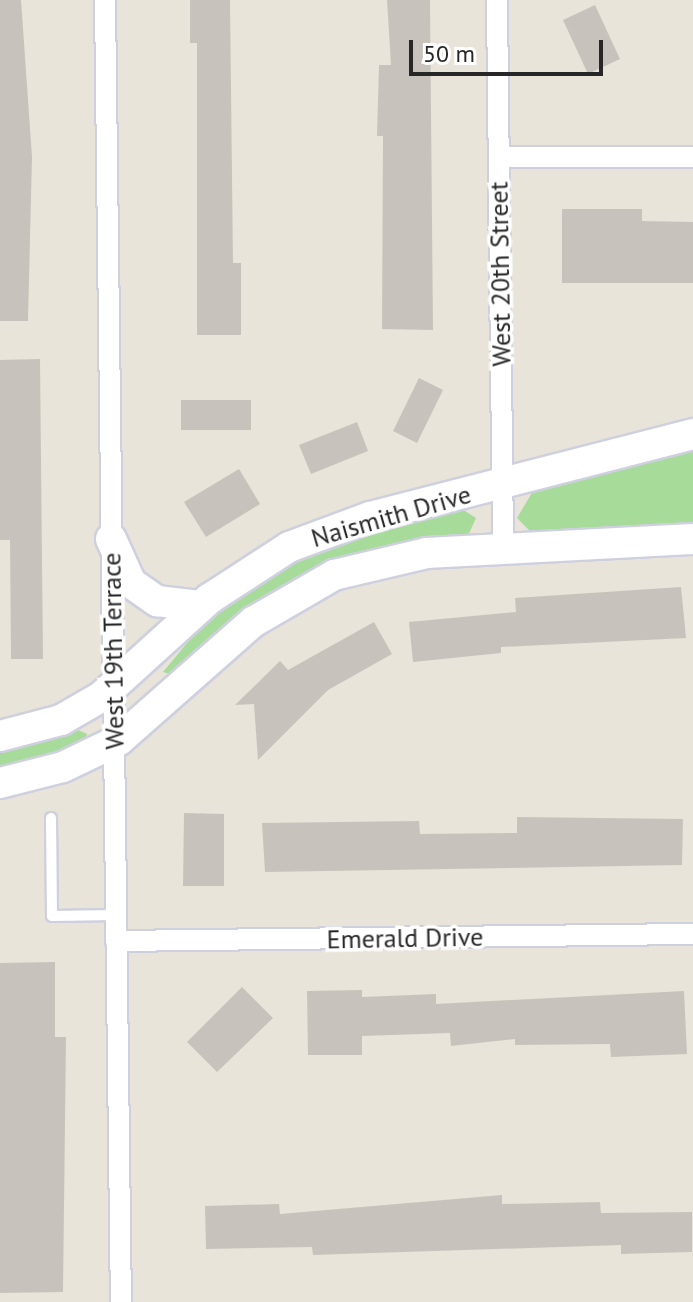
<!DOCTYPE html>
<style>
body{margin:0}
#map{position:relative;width:693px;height:1302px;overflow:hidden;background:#e8e4d9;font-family:"PT Sans",sans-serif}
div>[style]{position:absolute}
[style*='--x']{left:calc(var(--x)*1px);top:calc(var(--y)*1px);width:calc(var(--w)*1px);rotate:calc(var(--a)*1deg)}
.green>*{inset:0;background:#a7db9a}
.building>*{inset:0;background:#c7c3bc}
.roads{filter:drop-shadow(2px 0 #cfd0df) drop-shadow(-2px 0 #cfd0df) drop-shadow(0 2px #cfd0df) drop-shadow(0 -2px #cfd0df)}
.lane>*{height:10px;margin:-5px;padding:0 5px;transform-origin:5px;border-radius:5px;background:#fff}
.street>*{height:20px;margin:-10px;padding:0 10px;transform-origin:10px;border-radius:10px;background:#fff}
.secondary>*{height:30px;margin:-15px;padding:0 15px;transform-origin:15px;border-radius:15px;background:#fff}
span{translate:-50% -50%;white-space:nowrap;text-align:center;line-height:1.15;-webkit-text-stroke:7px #fff;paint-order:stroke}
.street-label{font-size:26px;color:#272727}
.scale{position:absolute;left:409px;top:40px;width:194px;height:36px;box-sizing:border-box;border:4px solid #272727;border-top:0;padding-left:10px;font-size:24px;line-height:28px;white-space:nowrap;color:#272727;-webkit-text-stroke:6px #fff;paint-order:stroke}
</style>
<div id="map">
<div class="green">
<i style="clip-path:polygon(693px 449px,693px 527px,534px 535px,517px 518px,533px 491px)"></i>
<i style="clip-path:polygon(462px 509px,476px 518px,467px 538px,374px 550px,296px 579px,228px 623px,178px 676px,163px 672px,211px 614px,296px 557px)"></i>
<i style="clip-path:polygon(76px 729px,87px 734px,85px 746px,0 770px,0 750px)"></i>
</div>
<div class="building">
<i style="clip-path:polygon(0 0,21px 0,32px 157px,28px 321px,0 321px)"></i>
<i style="clip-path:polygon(190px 0,230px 0,233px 263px,241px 263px,241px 335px,197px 335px,197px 43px,190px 43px)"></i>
<i style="clip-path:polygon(387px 0,430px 0,433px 330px,382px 329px,383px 136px,377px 136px,379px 65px,391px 65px)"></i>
<i style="clip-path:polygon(595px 5px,620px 59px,588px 74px,563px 20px)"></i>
<i style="clip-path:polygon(562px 209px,642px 209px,642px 221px,693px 222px,693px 283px,562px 283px)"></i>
<i style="clip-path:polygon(40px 359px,43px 659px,11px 659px,10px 540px,0 540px,0 360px)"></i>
<i style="clip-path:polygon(419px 378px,443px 390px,417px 443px,393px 431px)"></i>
<i style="clip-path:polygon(181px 400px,251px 400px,251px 430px,181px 430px)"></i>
<i style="clip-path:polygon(357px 422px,368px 451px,311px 474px,299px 445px)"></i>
<i style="clip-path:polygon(239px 469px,260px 504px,206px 537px,184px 502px)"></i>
<i style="clip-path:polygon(681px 587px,686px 638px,501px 647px,501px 653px,413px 662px,409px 622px,516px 612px,515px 598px)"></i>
<i style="clip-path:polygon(374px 622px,392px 654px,328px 690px,258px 760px,254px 704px,235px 705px,280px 661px,288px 670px)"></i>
<i style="clip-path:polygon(184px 813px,224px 814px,224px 886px,183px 886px)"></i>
<i style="clip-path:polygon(517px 817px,683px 819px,682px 865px,265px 872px,262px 823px,419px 821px,420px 834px,517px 833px)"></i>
<i style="clip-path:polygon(55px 962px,55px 1037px,66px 1037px,63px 1292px,0 1293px,0 963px)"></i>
<i style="clip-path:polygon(242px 987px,273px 1018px,217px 1072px,187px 1042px)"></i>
<i style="clip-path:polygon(362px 990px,362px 997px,436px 994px,436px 1004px,684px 991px,687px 1054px,611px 1057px,610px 1044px,515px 1045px,515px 1039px,451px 1046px,450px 1033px,362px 1036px,362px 1055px,308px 1055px,307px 991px)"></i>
<i style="clip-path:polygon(502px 1195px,502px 1204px,600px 1202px,601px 1213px,692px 1212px,692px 1252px,621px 1254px,621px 1245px,313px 1255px,312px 1247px,206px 1249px,205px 1206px,279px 1204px,280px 1214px)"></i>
</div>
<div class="roads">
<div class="lane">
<i style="--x:51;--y:818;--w:98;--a:89.4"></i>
<i style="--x:52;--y:916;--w:64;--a:-0.9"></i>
</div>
<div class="street">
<i style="--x:105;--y:0;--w:1302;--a:89.3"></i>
<i style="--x:497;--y:0;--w:548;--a:89.37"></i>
<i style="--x:499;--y:157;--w:194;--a:0"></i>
<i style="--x:116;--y:941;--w:577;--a:-0.7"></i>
</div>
<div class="secondary">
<i style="--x:111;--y:539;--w:48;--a:65.6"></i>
<i style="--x:131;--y:583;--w:32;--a:35"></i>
<i style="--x:157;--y:601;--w:43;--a:6.6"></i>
<i style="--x:0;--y:736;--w:63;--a:-14.7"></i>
<i style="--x:61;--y:720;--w:46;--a:-29.9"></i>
<i style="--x:101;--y:697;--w:146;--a:-42.2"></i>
<i style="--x:209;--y:599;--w:95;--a:-33"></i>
<i style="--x:289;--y:547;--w:86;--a:-20.3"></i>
<i style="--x:370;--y:517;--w:333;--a:-14.4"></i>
<i style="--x:0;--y:783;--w:65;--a:-14.3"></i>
<i style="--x:63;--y:767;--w:62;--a:-25.7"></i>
<i style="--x:119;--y:740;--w:179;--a:-41.4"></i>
<i style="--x:253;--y:622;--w:94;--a:-30.1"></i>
<i style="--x:334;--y:575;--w:96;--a:-13.3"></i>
<i style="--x:427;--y:553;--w:266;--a:-3"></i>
</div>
</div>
<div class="street-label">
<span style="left:500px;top:274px;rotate:-91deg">West 20th Street</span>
<span style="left:391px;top:516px;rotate:-16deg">Naismith Drive</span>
<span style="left:113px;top:651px;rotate:-91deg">West 19th Terrace</span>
<span style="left:405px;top:938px;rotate:-1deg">Emerald Drive</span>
</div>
<div class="scale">50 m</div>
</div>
